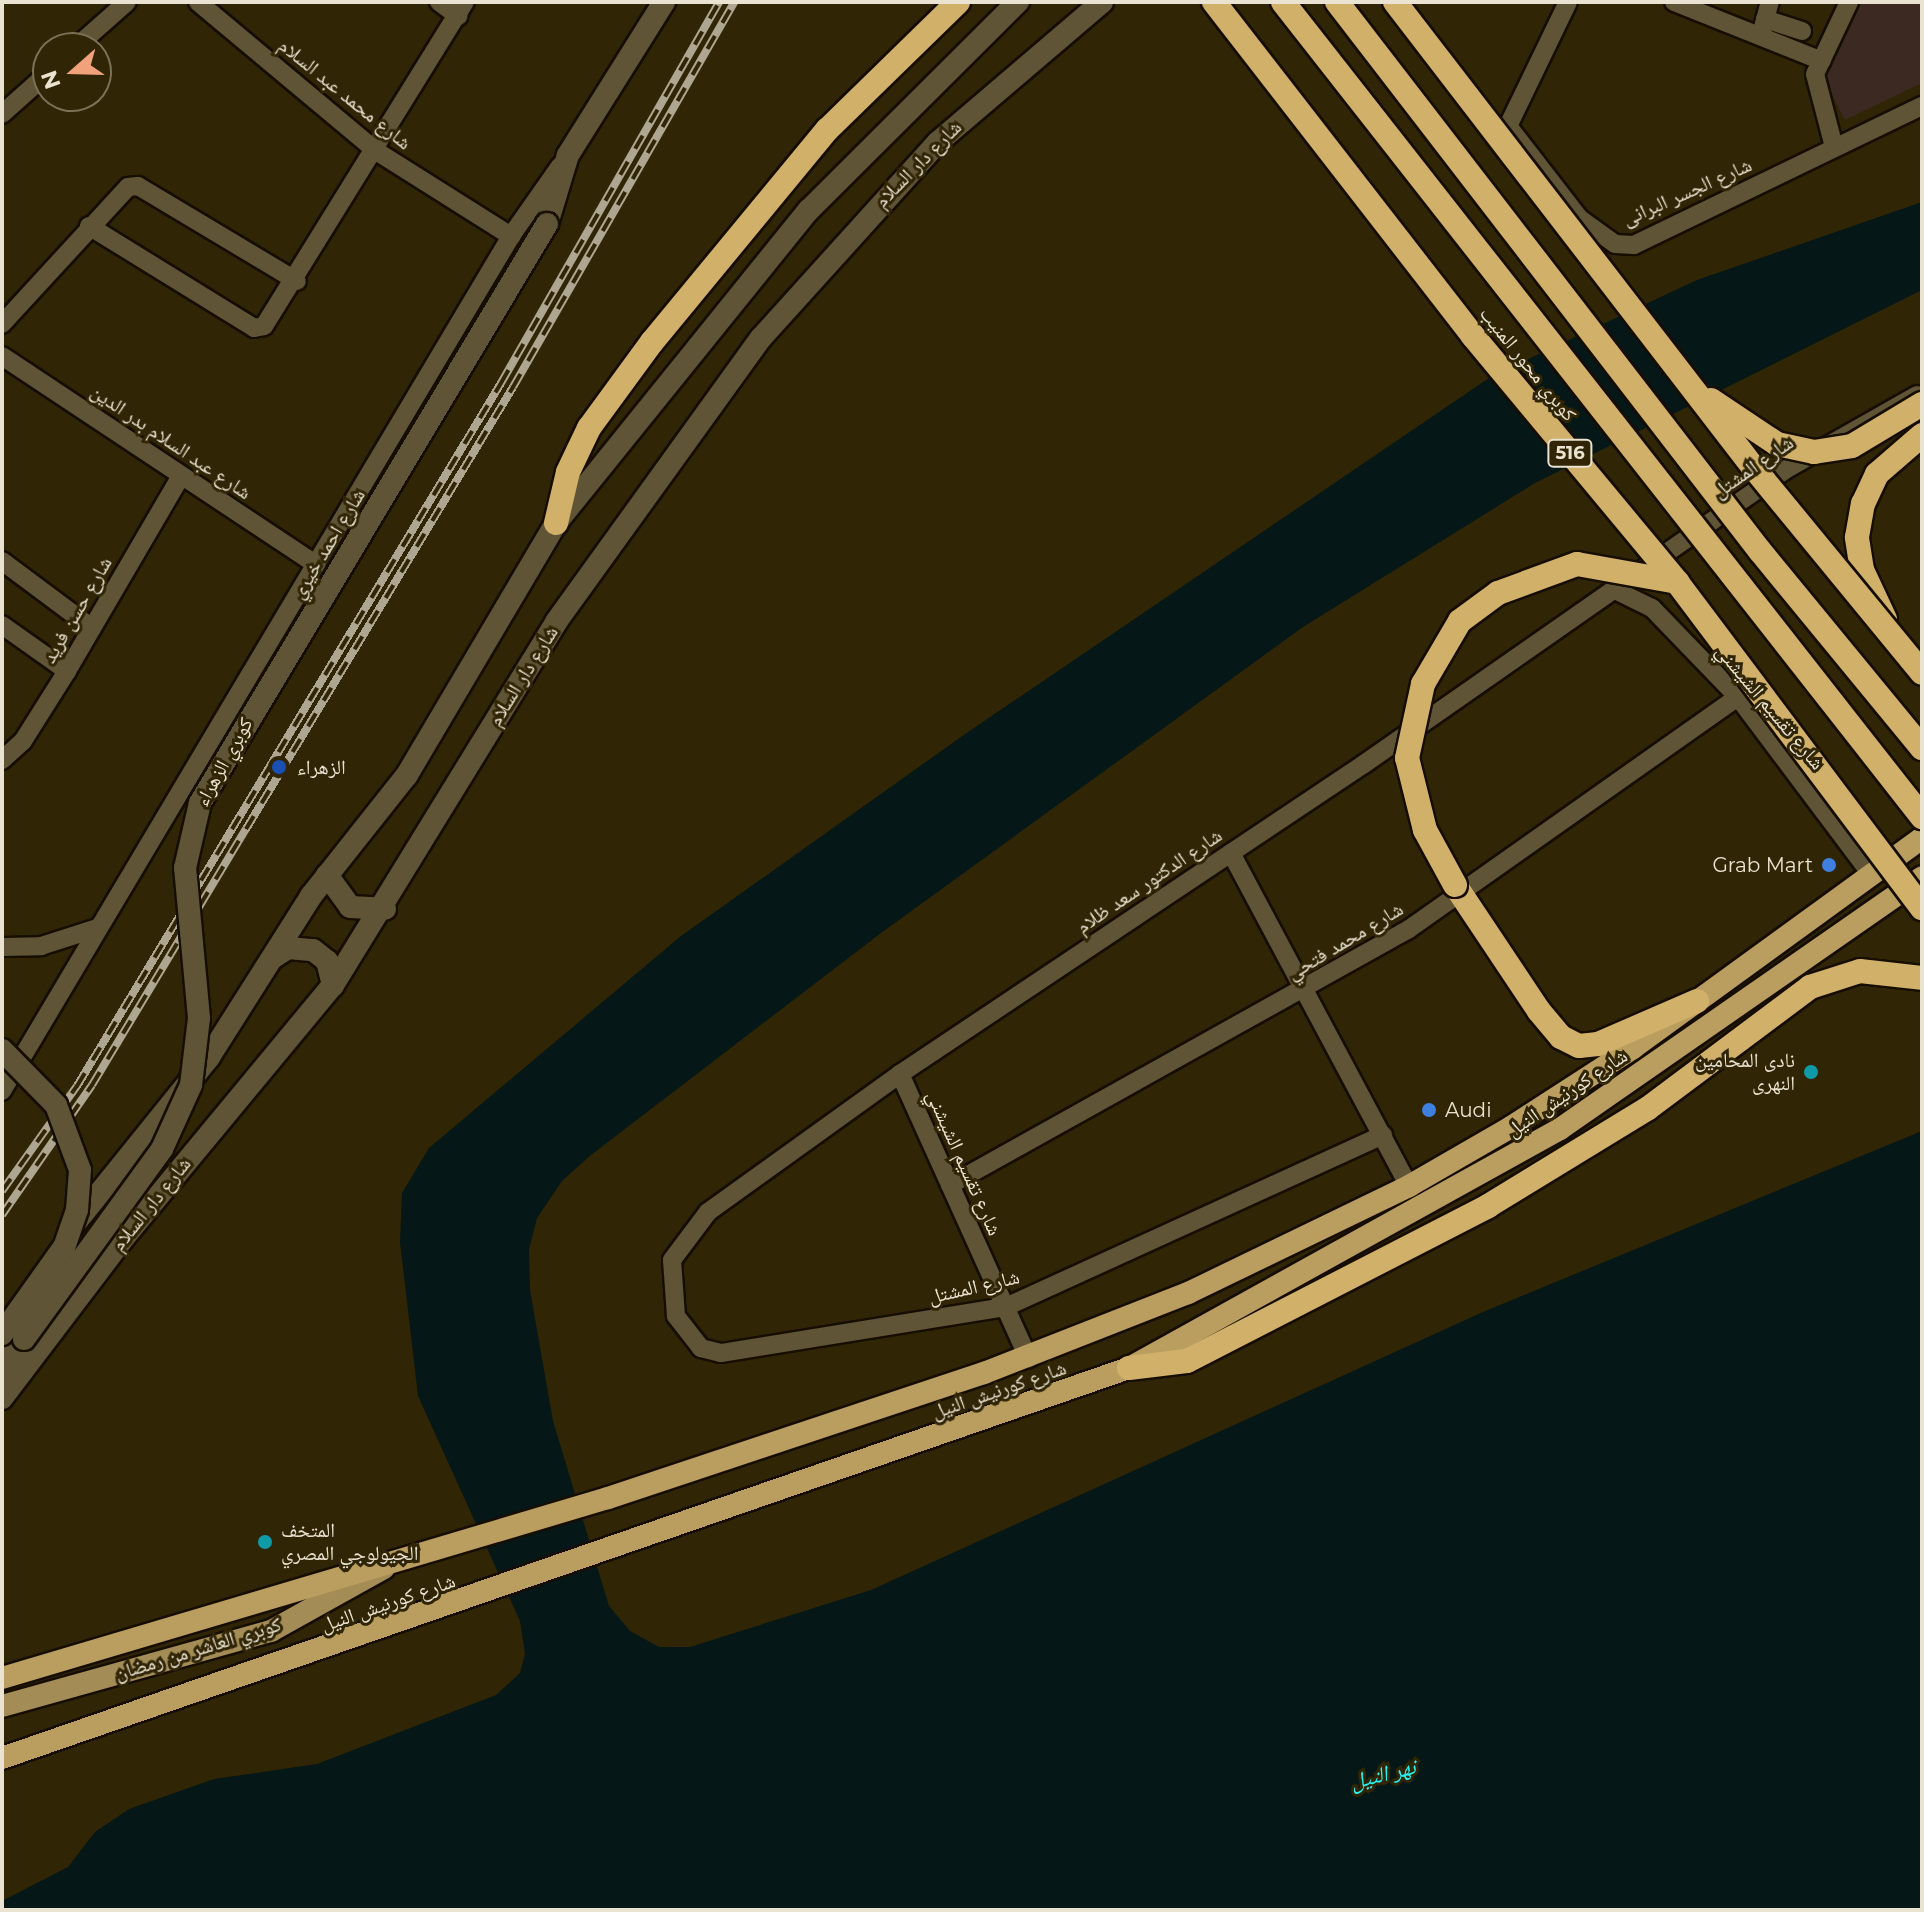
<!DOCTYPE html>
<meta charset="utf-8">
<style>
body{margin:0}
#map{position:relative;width:1924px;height:1912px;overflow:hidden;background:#302505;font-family:Montserrat,"Noto Naskh Arabic",sans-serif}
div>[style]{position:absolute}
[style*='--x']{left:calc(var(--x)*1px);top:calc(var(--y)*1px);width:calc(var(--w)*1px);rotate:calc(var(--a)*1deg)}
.industrial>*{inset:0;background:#3b2922}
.water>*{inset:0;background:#061717}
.roads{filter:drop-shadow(2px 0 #160e00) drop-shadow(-2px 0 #160e00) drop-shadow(0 2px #160e00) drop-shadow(0 -2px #160e00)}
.minor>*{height:18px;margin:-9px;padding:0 9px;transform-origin:9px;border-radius:9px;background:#5f5435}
.secondary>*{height:22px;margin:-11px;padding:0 11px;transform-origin:11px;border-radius:11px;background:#5f5435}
.primary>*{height:22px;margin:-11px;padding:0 11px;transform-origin:11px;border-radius:11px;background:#a38c55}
.trunk>*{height:22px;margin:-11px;padding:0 11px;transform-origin:11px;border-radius:11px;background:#ba9e60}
.motorway>*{height:24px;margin:-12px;padding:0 12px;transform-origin:12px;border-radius:12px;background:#d1b16a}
.rail>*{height:8px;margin-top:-4px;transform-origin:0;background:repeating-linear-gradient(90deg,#302505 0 15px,#aea690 0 30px);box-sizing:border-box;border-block:2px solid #aea690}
.bridges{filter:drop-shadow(2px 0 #160e00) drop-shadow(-2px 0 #160e00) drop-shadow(0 2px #160e00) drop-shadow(0 -2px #160e00)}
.secondary-bridge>*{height:22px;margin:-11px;padding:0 11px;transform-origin:11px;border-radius:11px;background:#5f5435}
.motorway-bridge>*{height:24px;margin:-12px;padding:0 12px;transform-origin:12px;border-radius:12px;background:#d1b16a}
.dots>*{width:22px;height:22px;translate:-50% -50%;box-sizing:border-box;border:4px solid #302505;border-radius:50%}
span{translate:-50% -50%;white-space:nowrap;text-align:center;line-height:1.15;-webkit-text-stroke:6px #302505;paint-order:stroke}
.shield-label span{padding:2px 6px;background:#302505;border:2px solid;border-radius:6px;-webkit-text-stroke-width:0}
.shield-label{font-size:18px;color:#eae3d2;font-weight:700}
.street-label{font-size:20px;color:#eae3d2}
.poi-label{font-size:20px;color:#eae3d2}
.left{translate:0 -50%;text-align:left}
.right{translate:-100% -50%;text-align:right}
.water-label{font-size:22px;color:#25f4f8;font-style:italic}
.frame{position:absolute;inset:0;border:4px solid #eae3d2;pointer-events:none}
.north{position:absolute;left:32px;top:32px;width:80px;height:80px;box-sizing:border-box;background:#302505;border:2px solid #7a7157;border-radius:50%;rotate:250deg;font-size:22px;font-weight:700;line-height:32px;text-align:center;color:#eae3d2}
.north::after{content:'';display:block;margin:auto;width:28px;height:36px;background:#f1a27b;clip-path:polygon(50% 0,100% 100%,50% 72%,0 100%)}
</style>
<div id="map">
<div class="industrial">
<i style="clip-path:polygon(1858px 2px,1922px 2px,1922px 83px,1845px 120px,1823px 78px)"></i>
</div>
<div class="water">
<i style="clip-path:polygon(1922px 202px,1922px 290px,1535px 483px,1303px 627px,881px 933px,591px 1155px,562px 1181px,537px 1218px,529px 1249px,530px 1290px,553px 1421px,609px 1606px,630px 1631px,659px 1647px,690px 1647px,871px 1590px,1483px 1312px,1922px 1131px,1922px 1910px,2px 1910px,2px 1901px,68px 1867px,95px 1832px,129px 1809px,214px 1779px,317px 1764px,496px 1695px,520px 1673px,525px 1654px,520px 1621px,418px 1396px,400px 1242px,402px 1193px,429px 1148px,681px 936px,968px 732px,1492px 376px,1697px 280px)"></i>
</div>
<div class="roads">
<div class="minor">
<i style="--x:198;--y:2;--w:232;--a:39.9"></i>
<i style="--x:376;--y:151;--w:160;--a:32.2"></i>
<i style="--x:439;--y:2;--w:24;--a:36"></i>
<i style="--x:1568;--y:2;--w:138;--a:115.8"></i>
<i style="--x:1508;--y:126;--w:116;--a:52.3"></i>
<i style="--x:1579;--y:218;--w:44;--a:35.8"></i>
<i style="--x:1615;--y:244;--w:19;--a:3"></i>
<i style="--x:1634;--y:245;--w:320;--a:-25.8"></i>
<i style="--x:1674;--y:2;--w:159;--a:21.7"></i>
<i style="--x:1765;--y:19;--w:39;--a:18"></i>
<i style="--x:1762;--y:31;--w:30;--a:-75"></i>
<i style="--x:75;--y:48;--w:69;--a:-41.5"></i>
<i style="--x:2;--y:114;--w:62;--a:-41.7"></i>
<i style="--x:1834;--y:147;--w:75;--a:-104.6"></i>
<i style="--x:1815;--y:74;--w:80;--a:-64.7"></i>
<i style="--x:89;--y:226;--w:194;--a:31.7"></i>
<i style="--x:254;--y:328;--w:10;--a:-11"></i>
<i style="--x:264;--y:326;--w:381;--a:-58.2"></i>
<i style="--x:2;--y:324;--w:186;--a:-47.4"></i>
<i style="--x:128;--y:187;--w:10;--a:-6"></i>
<i style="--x:138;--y:186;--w:185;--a:30.9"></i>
<i style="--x:2;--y:356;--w:377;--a:33.6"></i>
<i style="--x:2;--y:561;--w:112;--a:36.7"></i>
<i style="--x:1617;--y:591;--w:39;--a:26"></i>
<i style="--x:1652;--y:608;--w:124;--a:46"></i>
<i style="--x:1738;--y:697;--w:220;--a:53.1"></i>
<i style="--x:2;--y:625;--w:80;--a:35.3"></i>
<i style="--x:2;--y:760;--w:28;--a:-42"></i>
<i style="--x:23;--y:741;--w:83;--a:-57.8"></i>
<i style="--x:67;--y:671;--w:226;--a:-59.7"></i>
<i style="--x:1231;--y:853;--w:378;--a:61.9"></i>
<i style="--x:2;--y:947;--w:39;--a:-1"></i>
<i style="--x:41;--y:946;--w:59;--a:-17.8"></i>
<i style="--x:900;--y:1074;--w:312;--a:65.7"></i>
<i style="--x:2;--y:1091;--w:995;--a:-59.23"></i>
<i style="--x:511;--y:236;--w:85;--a:-55"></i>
<i style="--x:1383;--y:1135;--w:415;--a:155.5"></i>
<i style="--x:1005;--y:1307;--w:288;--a:170.8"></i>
<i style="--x:721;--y:1353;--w:21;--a:-166"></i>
<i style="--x:701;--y:1348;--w:41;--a:-128"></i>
<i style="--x:676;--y:1316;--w:56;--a:-94.1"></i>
<i style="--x:672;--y:1260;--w:60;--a:-53.1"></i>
<i style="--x:708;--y:1212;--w:236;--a:-35.7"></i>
<i style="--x:900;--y:1074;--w:558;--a:-33.75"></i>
<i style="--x:1364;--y:764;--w:513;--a:-34.93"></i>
<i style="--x:1785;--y:470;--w:152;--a:-29.6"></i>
<i style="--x:950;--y:1185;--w:526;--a:-29.15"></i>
<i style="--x:1409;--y:929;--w:403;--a:-35.2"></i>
</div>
<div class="secondary">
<i style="--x:547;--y:224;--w:72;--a:-73.1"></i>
<i style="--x:568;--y:155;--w:181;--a:-57.9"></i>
<i style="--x:327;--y:875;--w:39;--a:54"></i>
<i style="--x:350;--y:907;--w:35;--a:3"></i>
<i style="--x:274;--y:957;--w:17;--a:-33"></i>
<i style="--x:288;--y:948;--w:25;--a:5"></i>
<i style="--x:313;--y:950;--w:18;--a:38"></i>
<i style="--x:327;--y:961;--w:25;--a:76"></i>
<i style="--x:72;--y:1227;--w:218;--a:-51.1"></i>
<i style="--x:209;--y:1057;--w:191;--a:-57.6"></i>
<i style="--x:311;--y:896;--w:154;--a:-51.6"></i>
<i style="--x:407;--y:775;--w:293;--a:-59.4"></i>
<i style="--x:556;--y:523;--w:402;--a:-51.1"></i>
<i style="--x:809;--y:210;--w:295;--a:-44.9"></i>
<i style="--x:2;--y:1368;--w:36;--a:-53"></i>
<i style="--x:2;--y:1398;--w:197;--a:-52.8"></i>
<i style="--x:121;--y:1241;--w:332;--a:-50.4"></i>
<i style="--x:333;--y:985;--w:426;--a:-58.4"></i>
<i style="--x:556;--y:622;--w:350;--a:-54.2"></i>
<i style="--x:761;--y:338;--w:263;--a:-47.9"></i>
<i style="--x:937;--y:143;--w:217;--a:-40.5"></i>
</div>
<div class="primary">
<i style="--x:2;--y:1706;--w:279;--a:-15.6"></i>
<i style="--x:271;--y:1631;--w:129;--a:-29.1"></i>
</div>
<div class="trunk">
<i style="--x:2;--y:1678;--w:632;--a:-16.54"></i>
<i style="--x:608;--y:1498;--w:396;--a:-18.4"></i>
<i style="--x:984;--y:1373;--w:219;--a:-21.4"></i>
<i style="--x:1188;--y:1293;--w:246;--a:-25.8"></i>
<i style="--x:1409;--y:1186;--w:118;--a:-30"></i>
<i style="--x:1511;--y:1127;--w:145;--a:-32.9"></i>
<i style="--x:1633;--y:1048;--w:357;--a:-36"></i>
<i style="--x:2;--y:1758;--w:1193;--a:-19.09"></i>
<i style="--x:1129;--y:1368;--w:493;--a:-29"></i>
<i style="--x:1560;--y:1129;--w:441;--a:-34.8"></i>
</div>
<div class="motorway">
<i style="--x:556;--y:523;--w:52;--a:-76.8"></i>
<i style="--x:568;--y:472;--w:49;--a:-64.5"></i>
<i style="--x:589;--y:428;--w:107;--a:-53.8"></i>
<i style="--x:652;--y:342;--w:275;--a:-50.5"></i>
<i style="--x:827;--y:130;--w:183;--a:-44.3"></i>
<i style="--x:1885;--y:619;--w:54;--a:-115.1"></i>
<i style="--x:1862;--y:570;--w:33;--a:-99"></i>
<i style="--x:1857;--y:537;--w:34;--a:-80"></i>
<i style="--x:1863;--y:504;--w:33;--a:-65"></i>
<i style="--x:1877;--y:474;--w:60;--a:-40.9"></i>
<i style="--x:1455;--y:885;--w:151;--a:56.3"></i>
<i style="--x:1539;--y:1011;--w:34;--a:50"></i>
<i style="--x:1561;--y:1037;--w:20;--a:27"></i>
<i style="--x:1579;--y:1046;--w:19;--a:-6"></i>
<i style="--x:1598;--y:1044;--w:108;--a:-23.5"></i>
<i style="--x:1129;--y:1368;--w:58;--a:-6.9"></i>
<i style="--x:1187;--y:1361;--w:339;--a:-27.2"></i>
<i style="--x:1488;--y:1206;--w:186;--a:-31.4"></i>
<i style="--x:1647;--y:1109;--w:204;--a:-36.8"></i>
<i style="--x:1810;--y:987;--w:52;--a:-17.7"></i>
<i style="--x:1860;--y:971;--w:62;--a:6.4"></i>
</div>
</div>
<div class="rail">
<i style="--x:2;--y:1191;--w:129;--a:-54.5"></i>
<i style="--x:77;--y:1086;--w:821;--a:-58.9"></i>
<i style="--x:501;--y:383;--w:439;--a:-60.2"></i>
<i style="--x:2;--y:1215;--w:158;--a:-55.3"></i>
<i style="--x:92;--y:1085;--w:299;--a:-59"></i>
<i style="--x:246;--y:829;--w:516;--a:-58.86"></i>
<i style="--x:513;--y:387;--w:444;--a:-60.1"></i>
</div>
<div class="bridges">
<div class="secondary-bridge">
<i style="--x:2;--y:1050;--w:77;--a:45.5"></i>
<i style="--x:56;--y:1105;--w:69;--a:69.7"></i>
<i style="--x:80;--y:1170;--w:40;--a:94.3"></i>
<i style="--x:77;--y:1210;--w:39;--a:109"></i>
<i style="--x:64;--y:1247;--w:107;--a:125.5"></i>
<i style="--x:24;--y:1339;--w:235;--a:-54"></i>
<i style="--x:162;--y:1149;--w:70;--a:-65.6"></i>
<i style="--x:191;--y:1085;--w:67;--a:-83.2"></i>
<i style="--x:199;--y:1018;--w:151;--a:-95.3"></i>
<i style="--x:185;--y:868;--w:67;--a:-77"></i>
<i style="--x:200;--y:803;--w:675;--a:-59.07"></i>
</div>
<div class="motorway-bridge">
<i style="--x:1214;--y:2;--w:423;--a:52.2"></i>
<i style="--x:1473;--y:336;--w:320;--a:50.3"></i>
<i style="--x:1677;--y:582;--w:408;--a:53.1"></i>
<i style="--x:1283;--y:2;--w:1036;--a:51.9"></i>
<i style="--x:1337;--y:2;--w:693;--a:52.39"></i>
<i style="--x:1760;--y:551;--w:255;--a:50.6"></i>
<i style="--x:1395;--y:2;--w:587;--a:52.41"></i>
<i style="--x:1753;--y:467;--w:266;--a:50.6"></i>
<i style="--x:1711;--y:400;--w:79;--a:33.7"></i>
<i style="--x:1777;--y:444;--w:38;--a:12"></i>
<i style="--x:1814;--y:452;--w:38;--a:-9"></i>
<i style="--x:1852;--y:446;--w:82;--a:-31"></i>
<i style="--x:1455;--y:885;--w:63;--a:-118.6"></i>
<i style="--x:1425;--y:830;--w:74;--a:-104"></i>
<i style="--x:1407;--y:758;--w:76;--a:-77.8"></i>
<i style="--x:1423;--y:684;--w:73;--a:-59.6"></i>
<i style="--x:1460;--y:621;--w:47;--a:-36.4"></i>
<i style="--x:1498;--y:593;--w:84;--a:-20.2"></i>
<i style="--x:1577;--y:564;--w:102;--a:10.2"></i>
</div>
</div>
<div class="dots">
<i style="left:279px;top:767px;background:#1a4fb4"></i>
<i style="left:1829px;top:865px;background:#3f7fe0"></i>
<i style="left:1811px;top:1072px;background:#0f9aa8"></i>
<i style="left:1429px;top:1110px;background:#3f7fe0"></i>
<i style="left:265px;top:1542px;background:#0f9aa8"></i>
</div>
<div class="shield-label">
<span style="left:1570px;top:453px">516</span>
</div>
<div class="street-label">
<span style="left:345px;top:94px;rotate:39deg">شارع محمد عبد السلام</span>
<span style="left:918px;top:164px;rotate:-45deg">شارع دار السلام</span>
<span style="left:1687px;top:192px;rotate:-24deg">شارع الجسر البرانى</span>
<span style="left:1528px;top:364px;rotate:51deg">كوبري محور المنيب</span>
<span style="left:171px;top:442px;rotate:34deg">شارع عبد السلام بدر الدين</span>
<span style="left:1753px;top:467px;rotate:-35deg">شارع المشتل</span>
<span style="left:328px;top:544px;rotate:-59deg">شارع احمد خيري</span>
<span style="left:77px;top:610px;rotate:-60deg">شارع حسن فريد</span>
<span style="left:523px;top:676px;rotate:-58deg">شارع دار السلام</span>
<span style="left:1770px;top:707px;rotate:50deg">شارع تقسيم الشيشني</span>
<span style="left:224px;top:762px;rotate:-61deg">كوبري الزهراء</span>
<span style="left:1149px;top:881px;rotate:-34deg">شارع الدكتور سعد ظلام</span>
<span style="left:1345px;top:941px;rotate:-31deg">شارع محمد فتحي</span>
<span style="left:1567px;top:1093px;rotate:-34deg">شارع كورنيش النيل</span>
<span style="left:964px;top:1163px;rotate:66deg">شارع تقسيم الشيشني</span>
<span style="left:151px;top:1204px;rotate:-51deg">شارع دار السلام</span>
<span style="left:974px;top:1287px;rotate:-13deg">شارع المشتل</span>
<span style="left:999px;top:1390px;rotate:-19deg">شارع كورنيش النيل</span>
<span style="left:388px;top:1603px;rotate:-19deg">شارع كورنيش النيل</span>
<span style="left:198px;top:1649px;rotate:-17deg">كوبري العاشر من رمضان</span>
</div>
<div class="poi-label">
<span class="left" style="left:297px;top:767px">الزهراء</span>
<span class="right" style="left:1813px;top:865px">Grab Mart</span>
<span class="right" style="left:1795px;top:1072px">نادى المحامين<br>النهرى</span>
<span class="left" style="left:1445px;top:1110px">Audi</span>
<span class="left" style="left:281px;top:1542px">المتخف<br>الجيولوجي المصري</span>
</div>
<div class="water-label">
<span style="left:1383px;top:1774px;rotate:-14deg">نهر النيل</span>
</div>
<div class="frame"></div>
<div class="north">N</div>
</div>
